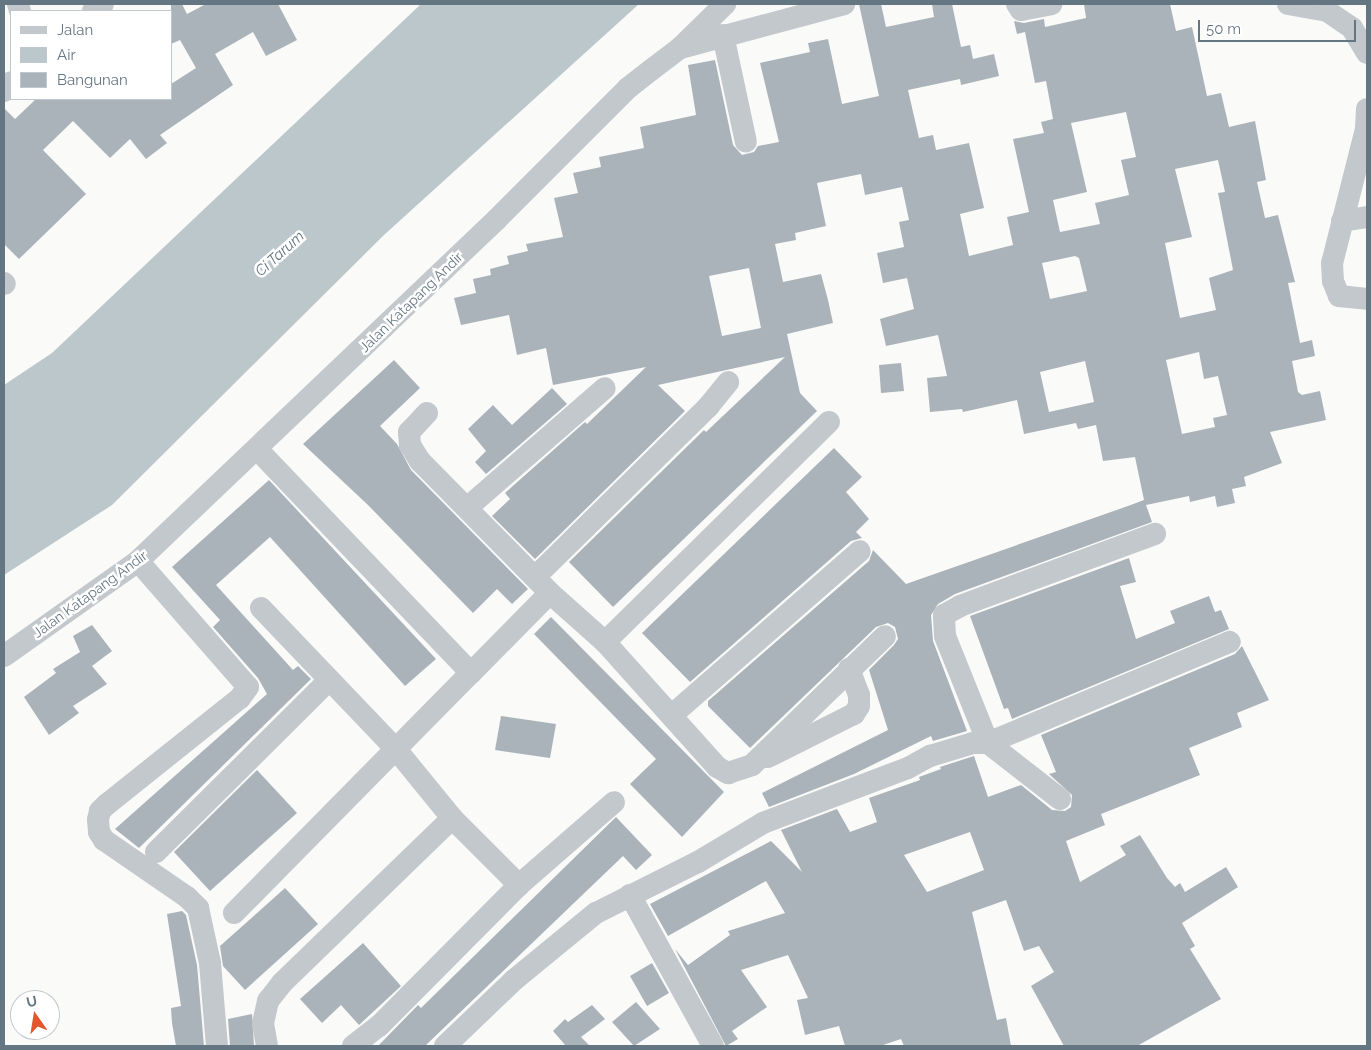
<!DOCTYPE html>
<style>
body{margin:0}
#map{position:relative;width:1371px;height:1050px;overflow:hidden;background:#fafaf8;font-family:Raleway,sans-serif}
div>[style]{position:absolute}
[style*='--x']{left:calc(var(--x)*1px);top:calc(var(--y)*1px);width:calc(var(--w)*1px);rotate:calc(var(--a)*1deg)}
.water>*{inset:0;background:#bbc7cb}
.building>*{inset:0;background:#aab3b9}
.minor>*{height:22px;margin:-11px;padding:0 11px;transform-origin:11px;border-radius:11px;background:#c3c8cc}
span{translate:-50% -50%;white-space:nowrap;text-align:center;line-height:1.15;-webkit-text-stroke:5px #fff;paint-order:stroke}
.street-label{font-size:14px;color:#657683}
.water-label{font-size:15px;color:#60757c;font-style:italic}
.frame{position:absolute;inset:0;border:5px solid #657683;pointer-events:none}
.legend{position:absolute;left:10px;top:10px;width:162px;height:90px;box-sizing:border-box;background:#fff;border:1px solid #c1c8cd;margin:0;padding:6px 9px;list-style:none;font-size:15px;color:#657683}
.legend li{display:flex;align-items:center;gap:10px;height:25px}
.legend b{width:25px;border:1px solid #c1c8cd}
.north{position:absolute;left:10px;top:990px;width:50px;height:50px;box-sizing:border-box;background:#fff;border:1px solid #c1c8cd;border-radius:50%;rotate:347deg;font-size:14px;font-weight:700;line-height:20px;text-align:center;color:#657683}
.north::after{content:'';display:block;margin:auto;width:18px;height:22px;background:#e4572e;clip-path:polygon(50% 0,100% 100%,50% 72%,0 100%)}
.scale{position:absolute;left:1198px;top:20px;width:158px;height:22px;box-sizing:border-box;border:2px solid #657683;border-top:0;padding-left:6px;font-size:15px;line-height:18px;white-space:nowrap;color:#657683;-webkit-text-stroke:4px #fff;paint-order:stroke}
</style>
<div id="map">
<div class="water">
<i style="clip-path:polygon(421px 4px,639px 4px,384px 235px,112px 505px,4px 575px,4px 385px,52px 353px)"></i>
</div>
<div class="building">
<i style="clip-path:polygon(171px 4px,182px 4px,187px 14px,206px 4px,278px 4px,297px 40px,266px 56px,253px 32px,215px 54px,233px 85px,160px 135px,167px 143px,146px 159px,130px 139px,110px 158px,73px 121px,43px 150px,86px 194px,19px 259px,4px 244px,4px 108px,15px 119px,36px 99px,171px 99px,171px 84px,196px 68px,180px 40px,171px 44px)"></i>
<i style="clip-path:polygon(evenodd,859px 4px,881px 4px,886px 27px,934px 17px,932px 4px,952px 4px,961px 47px,970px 45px,973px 59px,994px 54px,999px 76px,961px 85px,960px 79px,908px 90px,919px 138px,933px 135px,936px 150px,969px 143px,984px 208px,960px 214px,969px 256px,1013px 245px,1007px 217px,1029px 212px,1013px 139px,1044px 133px,1041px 122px,1053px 119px,1046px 81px,1035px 83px,1025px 32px,1017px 34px,1014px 21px,1024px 23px,1044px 19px,1045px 27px,1086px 18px,1084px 4px,1170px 4px,1176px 31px,1192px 27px,1207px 96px,1221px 93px,1229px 127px,1255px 121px,1266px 180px,1257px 182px,1265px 218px,1278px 215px,1295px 282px,1288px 283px,1300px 343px,1312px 340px,1315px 356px,1292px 361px,1298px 392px,1302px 395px,1320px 391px,1326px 420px,1270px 432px,1282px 463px,1244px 477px,1246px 486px,1232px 489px,1235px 503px,1217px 507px,1215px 496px,1190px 502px,1189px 496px,1146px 505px,1152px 522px,955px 594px,938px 604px,931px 615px,933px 641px,967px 731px,933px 741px,931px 736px,854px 774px,769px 807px,762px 793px,888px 730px,869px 670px,894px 645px,898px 639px,895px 627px,888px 623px,876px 627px,750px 748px,708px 706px,708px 701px,869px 561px,873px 550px,906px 584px,1128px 506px,1144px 500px,1135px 457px,1103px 461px,1096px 425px,1078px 429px,1076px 423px,1024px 434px,1017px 400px,963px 412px,962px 409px,930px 412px,927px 378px,947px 376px,938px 335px,886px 346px,880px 319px,914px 309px,907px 278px,883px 283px,877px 253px,904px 247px,899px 222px,909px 220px,902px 187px,865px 195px,861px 174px,817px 183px,826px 226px,795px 233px,796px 240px,775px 244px,783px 282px,821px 274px,828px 300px,833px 323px,787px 334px,800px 393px,817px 411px,613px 607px,569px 562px,704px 430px,706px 432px,785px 357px,658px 385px,685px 411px,535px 559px,492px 516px,510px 499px,505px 493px,585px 422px,587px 424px,646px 367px,553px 385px,546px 348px,517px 355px,509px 315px,461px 325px,454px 298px,476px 293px,473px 279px,491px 275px,490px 269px,509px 264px,507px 256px,528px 251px,526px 244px,563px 237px,554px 198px,578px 193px,573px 173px,601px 167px,599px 157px,644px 148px,640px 127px,696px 115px,688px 65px,715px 60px,733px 145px,742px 155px,754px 152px,758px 146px,779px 142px,760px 63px,810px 52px,808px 43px,828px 39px,842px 104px,879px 96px,859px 4px,1126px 112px,1136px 157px,1121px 160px,1129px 195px,1095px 203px,1100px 224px,1060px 232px,1053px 200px,1087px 192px,1071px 123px,1126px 112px,859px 4px,1218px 160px,1225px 192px,1218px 193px,1233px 270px,1209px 278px,1216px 310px,1180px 318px,1165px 243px,1192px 237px,1175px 169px,1218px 160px,859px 4px,1075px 256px,1079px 258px,1087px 291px,1050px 299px,1042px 263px,1075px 256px,859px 4px,749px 268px,761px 328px,722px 336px,709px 276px,749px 268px,859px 4px,1199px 352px,1204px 379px,1218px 376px,1227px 415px,1213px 418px,1215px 427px,1182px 434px,1166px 360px,1199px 352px,859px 4px,1085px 361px,1094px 402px,1049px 412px,1040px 372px,1085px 361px)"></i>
<i style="clip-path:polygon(394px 360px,420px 388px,380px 426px,397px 444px,411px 470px,528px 589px,512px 604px,497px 589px,473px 613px,368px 505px,303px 444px)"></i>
<i style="clip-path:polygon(901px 363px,904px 391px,881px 393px,879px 365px)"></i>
<i style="clip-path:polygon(552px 388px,567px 404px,486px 474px,475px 462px,486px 451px,468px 429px,493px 405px,512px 425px)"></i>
<i style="clip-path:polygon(834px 448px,862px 477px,846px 492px,869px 519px,856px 532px,862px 538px,851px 541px,690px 682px,642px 633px)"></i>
<i style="clip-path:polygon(269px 480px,436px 659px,405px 686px,270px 537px,216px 585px,293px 670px,298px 666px,311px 679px,139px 848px,115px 829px,267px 694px,258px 678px,213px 627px,220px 620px,172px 567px)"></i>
<i style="clip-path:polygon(1129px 558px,1136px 582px,1120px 586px,1136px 639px,1175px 623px,1170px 611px,1209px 596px,1215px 612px,1221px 610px,1229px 629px,1012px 719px,1008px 708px,1004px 709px,970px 616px)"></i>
<i style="clip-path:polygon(551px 617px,724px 792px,682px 837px,630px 784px,656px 759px,534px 634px)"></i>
<i style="clip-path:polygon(92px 625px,112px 651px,92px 666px,107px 684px,73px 706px,79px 713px,49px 735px,24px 697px,56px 673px,53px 669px,80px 652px,73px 636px)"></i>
<i style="clip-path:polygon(evenodd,1242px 646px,1269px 700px,1237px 713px,1242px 727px,1189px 748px,1200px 775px,1101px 814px,1105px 825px,1066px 841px,1080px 882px,1126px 855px,1120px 846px,1140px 835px,1167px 878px,1175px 887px,1180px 883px,1185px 892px,1226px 867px,1238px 887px,1182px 923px,1195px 946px,1190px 949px,1221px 999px,1137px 1046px,1064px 1046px,1031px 986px,1054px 972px,1039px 946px,1024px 951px,1006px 900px,972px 912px,997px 1020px,1006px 1018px,1011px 1046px,904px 1046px,901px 1039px,880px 1046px,845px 1046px,839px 1026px,805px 1035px,797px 1000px,808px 998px,788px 955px,741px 970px,767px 1007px,732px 1031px,738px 1039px,726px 1046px,675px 949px,688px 965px,730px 935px,728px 931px,785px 913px,766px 881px,668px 936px,650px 904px,771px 841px,802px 872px,781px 830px,837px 809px,850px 832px,877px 822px,869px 798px,920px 780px,919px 777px,941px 769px,940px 767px,974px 756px,988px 797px,1021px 785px,1052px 810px,1065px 811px,1071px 807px,1072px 795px,1049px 774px,1056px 772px,1041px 735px,1235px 654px,1242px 646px,970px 832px,984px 870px,927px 892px,904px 855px,970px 832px)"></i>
<i style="clip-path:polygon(501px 716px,556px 724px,550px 758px,495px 750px)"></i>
<i style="clip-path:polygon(257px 770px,297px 813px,210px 891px,174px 852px)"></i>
<i style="clip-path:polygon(616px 817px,652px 855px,636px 870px,623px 856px,425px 1046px,378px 1046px,418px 1005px,421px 1008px)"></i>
<i style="clip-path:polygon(285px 888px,318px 924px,245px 990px,223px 966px,220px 946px)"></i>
<i style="clip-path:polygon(182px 911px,186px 915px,197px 965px,204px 1046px,176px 1046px,172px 1023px,171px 1008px,181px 1006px,167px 914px)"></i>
<i style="clip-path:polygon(363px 943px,401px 986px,359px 1025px,341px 1005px,322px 1023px,300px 999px)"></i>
<i style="clip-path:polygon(652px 963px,669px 993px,647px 1006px,630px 976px)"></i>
<i style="clip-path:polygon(636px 1002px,660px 1029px,634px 1046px,612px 1022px)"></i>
<i style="clip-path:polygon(592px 1005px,605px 1019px,581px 1037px,590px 1046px,566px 1046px,553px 1031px,565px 1019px,568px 1022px)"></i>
<i style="clip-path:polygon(252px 1014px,254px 1046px,230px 1046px,228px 1019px)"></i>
</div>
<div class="minor">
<i style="--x:18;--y:4;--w:7;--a:74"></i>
<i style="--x:1017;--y:4;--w:7;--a:56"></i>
<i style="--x:1021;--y:10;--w:31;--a:-11"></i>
<i style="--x:1288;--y:4;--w:40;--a:10"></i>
<i style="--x:1327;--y:11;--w:30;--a:34"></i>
<i style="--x:1352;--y:28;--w:29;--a:59"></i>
<i style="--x:93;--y:11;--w:12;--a:-35"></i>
<i style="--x:723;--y:35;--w:109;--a:77.9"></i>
<i style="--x:683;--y:45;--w:59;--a:-44.3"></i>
<i style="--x:4;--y:91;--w:11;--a:-52"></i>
<i style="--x:1367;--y:109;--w:20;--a:93"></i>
<i style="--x:1366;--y:129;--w:138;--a:104.2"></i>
<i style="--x:1332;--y:263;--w:18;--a:87"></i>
<i style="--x:1333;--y:281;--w:16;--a:68"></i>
<i style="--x:1339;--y:296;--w:28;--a:6"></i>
<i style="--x:1342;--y:221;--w:25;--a:-9"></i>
<i style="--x:4;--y:283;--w:1;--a:45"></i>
<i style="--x:427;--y:413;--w:26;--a:133"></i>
<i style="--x:409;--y:432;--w:13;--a:86"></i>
<i style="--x:410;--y:445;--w:19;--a:58"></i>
<i style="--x:420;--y:461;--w:185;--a:45.4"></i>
<i style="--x:550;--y:593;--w:74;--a:41.7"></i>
<i style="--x:605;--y:642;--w:168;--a:48.1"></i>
<i style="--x:717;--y:767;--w:13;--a:29"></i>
<i style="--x:728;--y:773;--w:25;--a:-18"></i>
<i style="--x:752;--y:765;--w:185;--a:-44.1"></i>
<i style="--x:468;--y:507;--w:181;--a:-41"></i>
<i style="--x:138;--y:561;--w:167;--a:48.9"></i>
<i style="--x:248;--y:687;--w:14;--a:126"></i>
<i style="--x:240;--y:698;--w:170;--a:141.4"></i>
<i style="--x:107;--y:804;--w:10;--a:135"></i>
<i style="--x:100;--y:811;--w:9;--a:103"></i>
<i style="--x:98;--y:820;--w:12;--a:85"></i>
<i style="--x:99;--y:832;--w:9;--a:58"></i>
<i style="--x:104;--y:840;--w:101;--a:34.5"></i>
<i style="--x:187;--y:897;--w:16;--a:45"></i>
<i style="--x:198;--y:908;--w:56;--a:77.7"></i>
<i style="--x:210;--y:963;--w:83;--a:85.2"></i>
<i style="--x:535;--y:577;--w:243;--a:-44.5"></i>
<i style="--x:708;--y:407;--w:32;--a:-51"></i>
<i style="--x:261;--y:608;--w:194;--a:46.3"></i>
<i style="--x:395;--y:748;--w:90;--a:50.8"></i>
<i style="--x:452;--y:818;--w:95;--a:45"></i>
<i style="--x:605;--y:642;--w:314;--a:-44.5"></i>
<i style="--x:4;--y:656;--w:164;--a:-35.3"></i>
<i style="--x:138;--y:561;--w:496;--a:-43.6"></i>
<i style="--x:497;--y:219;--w:185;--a:-45"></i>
<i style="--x:628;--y:88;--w:29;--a:-38"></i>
<i style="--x:651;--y:70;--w:36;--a:-37"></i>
<i style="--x:680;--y:48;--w:170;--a:-15"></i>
<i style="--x:471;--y:673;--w:112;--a:-45.4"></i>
<i style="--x:672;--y:715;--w:249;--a:-41.1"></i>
<i style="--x:768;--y:757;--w:96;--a:-26.6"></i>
<i style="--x:854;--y:714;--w:9;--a:-58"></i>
<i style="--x:859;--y:706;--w:11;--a:-90"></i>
<i style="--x:859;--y:695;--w:28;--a:-111"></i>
<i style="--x:1060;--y:799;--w:91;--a:-142.1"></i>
<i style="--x:988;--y:743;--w:115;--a:-111.9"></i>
<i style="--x:945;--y:636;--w:21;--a:-93"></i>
<i style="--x:944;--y:615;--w:18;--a:-29"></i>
<i style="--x:960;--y:606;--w:208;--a:-20.3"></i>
<i style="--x:156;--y:852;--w:244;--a:-44.8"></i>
<i style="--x:630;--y:895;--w:172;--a:61.2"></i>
<i style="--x:234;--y:913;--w:337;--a:-45.4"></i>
<i style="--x:471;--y:673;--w:310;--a:-133.7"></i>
<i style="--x:267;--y:1046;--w:23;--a:-100"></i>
<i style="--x:263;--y:1023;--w:23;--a:-77"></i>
<i style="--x:268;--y:1001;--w:23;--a:-52"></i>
<i style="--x:282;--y:983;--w:237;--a:-44.1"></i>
<i style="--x:353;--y:1046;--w:33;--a:-38"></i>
<i style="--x:379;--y:1026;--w:199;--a:-45.2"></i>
<i style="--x:519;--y:885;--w:126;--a:-41.1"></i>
<i style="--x:445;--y:1046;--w:95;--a:-43.7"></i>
<i style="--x:514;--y:980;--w:106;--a:-39.3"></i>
<i style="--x:596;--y:913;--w:114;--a:-26.6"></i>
<i style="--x:698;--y:862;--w:76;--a:-31"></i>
<i style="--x:763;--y:823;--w:155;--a:-20.8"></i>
<i style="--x:908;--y:768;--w:25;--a:-29"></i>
<i style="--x:930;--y:756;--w:45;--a:-16.8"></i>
<i style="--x:973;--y:743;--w:15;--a:0"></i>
<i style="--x:988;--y:743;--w:262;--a:-22.7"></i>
</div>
<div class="street-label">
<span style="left:411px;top:302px;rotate:-44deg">Jalan Katapang Andir</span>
<span style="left:90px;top:594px;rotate:-36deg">Jalan Katapang Andir</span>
</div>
<div class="water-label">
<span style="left:280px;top:254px;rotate:-42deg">Ci Tarum</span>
</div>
<div class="frame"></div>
<ul class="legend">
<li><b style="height:6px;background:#c3c8cc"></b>Jalan</li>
<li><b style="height:14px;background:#bbc7cb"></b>Air</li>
<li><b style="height:14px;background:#aab3b9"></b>Bangunan</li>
</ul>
<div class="north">U</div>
<div class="scale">50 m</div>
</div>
